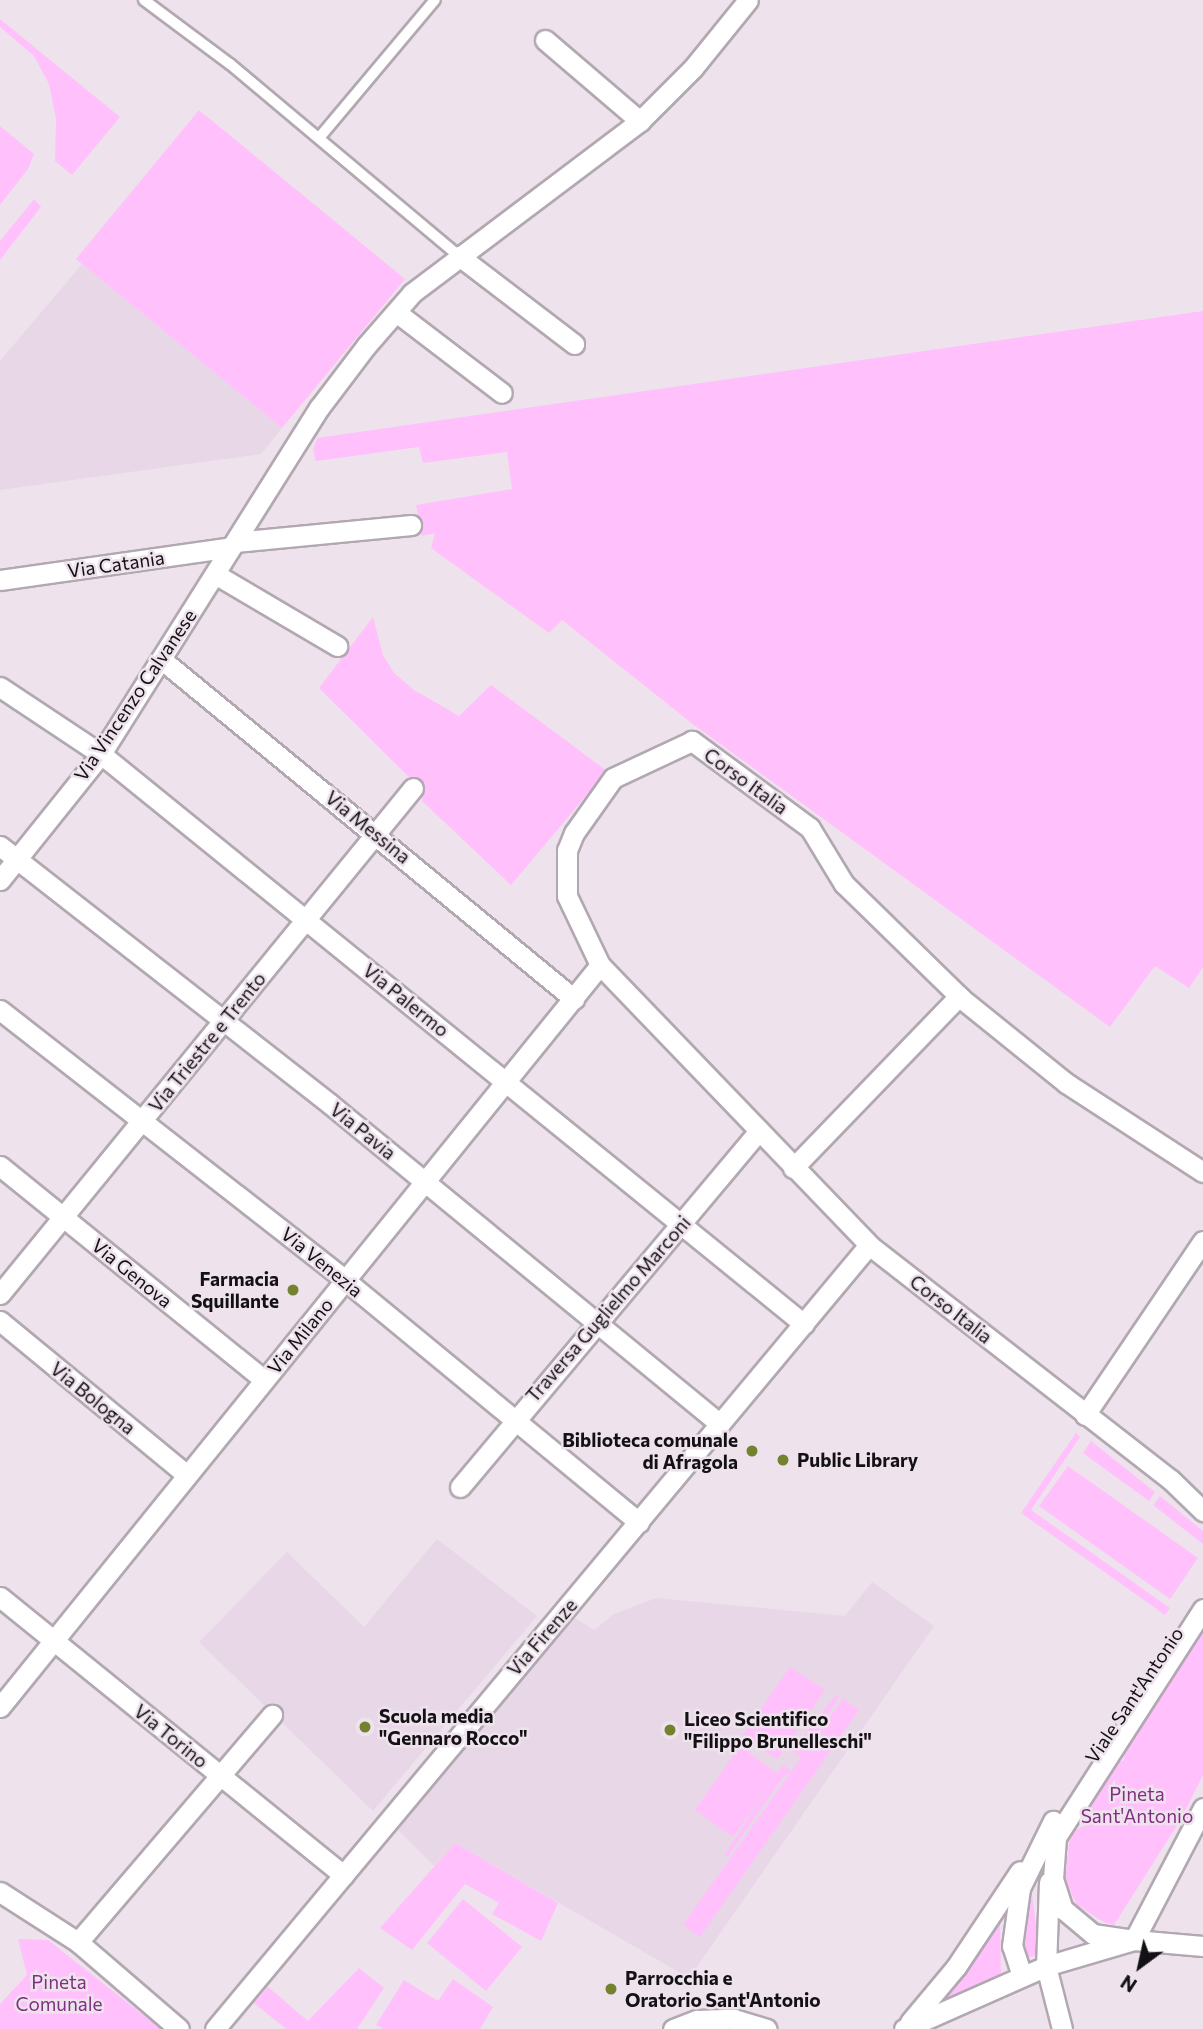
<!DOCTYPE html>
<style>
body{margin:0}
#map{position:relative;width:1203px;height:2029px;overflow:hidden;background:#eee3ed;font-family:Commissioner,sans-serif}
div>[style]{position:absolute}
[style*='--x']{left:calc(var(--x)*1px);top:calc(var(--y)*1px);width:calc(var(--w)*1px);rotate:calc(var(--a)*1deg)}
.built>*{inset:0;background:#e8d7e7}
.green>*{inset:0;background:#ffc0fc}
.roads{filter:drop-shadow(2px 0 #b2a8b2) drop-shadow(-2px 0 #b2a8b2) drop-shadow(0 2px #b2a8b2) drop-shadow(0 -2px #b2a8b2)}
.service>*{height:10px;margin:-5px;padding:0 5px;transform-origin:5px;border-radius:5px;background:#fff}
.minor>*{height:19px;margin:-9.5px;padding:0 9.5px;transform-origin:9.5px;border-radius:9.5px;background:#fff}
.dots>*{width:19px;height:19px;translate:-50% -50%;box-sizing:border-box;border:4px solid #eee3ed;border-radius:50%}
span{translate:-50% -50%;white-space:nowrap;text-align:center;line-height:1.15;-webkit-text-stroke:5px #eee3ed;paint-order:stroke}
.street-label{font-size:19px;color:#141114}
.poi-label{font-size:19px;color:#141114;font-weight:700}
.right{translate:-100% -50%;text-align:right}
.left{translate:0 -50%;text-align:left}
.park-label{font-size:19px;color:#7f2f7f}
.north{position:absolute;left:1105px;top:1931px;width:70px;height:70px;-webkit-text-stroke:5px #eee3ed;paint-order:stroke;rotate:213deg;font-size:19px;font-weight:700;line-height:28px;text-align:center;color:#141114}
.north::after{content:'';display:block;margin:auto;width:24px;height:32px;background:#141114;clip-path:polygon(50% 0,100% 100%,50% 72%,0 100%)}
</style>
<div id="map">
<div class="built">
<i style="clip-path:polygon(82px 264px,282px 428px,261px 454px,0 490px,0 361px)"></i>
<i style="clip-path:polygon(437px 1539px,537px 1616px,373px 1811px,199px 1642px,287px 1552px,364px 1627px)"></i>
<i style="clip-path:polygon(872px 1582px,934px 1626px,689px 1978px,455px 1843px,434px 1866px,398px 1830px,570px 1615px,594px 1630px,614px 1614px,656px 1598px,845px 1616px)"></i>
</div>
<div class="green">
<i style="clip-path:polygon(0 19px,120px 117px,72px 175px,55px 161px,56px 119px,49px 84px,34px 56px,0 27px)"></i>
<i style="clip-path:polygon(199px 110px,405px 279px,282px 428px,76px 259px)"></i>
<i style="clip-path:polygon(0 126px,34px 154px,28px 169px,0 205px)"></i>
<i style="clip-path:polygon(34px 199px,41px 207px,0 260px,0 241px)"></i>
<i style="clip-path:polygon(1203px 311px,1203px 967px,1189px 988px,1155px 966px,1110px 1027px,694px 725px,562px 620px,549px 633px,431px 548px,435px 533px,422px 536px,416px 505px,512px 489px,507px 452px,423px 463px,419px 447px,316px 461px,313px 450px,317px 438px)"></i>
<i style="clip-path:polygon(373px 617px,383px 655px,394px 673px,414px 690px,459px 716px,491px 685px,607px 771px,511px 885px,422px 801px,423px 791px,319px 688px)"></i>
<i style="clip-path:polygon(1076px 1433px,1080px 1437px,1031px 1510px,1170px 1608px,1165px 1615px,1021px 1513px)"></i>
<i style="clip-path:polygon(1091px 1441px,1155px 1492px,1149px 1501px,1083px 1453px)"></i>
<i style="clip-path:polygon(1068px 1466px,1198px 1558px,1170px 1599px,1039px 1506px)"></i>
<i style="clip-path:polygon(1160px 1496px,1203px 1531px,1203px 1544px,1153px 1505px)"></i>
<i style="clip-path:polygon(1203px 1627px,1203px 1775px,1181px 1819px,1114px 1925px,1104px 1922px,1077px 1905px,1065px 1881px,1070px 1833px,1091px 1822px,1087px 1801px,1109px 1766px,1124px 1760px,1125px 1740px)"></i>
<i style="clip-path:polygon(790px 1667px,825px 1690px,777px 1759px,743px 1735px)"></i>
<i style="clip-path:polygon(836px 1695px,839px 1697px,801px 1757px,843px 1699px,859px 1710px,700px 1937px,683px 1925px,791px 1772px,783px 1777px,728px 1856px,725px 1854px,783px 1765px,792px 1771px,801px 1758px,792px 1751px)"></i>
<i style="clip-path:polygon(740px 1746px,778px 1774px,733px 1837px,695px 1810px)"></i>
<i style="clip-path:polygon(455px 1843px,558px 1903px,541px 1941px,492px 1914px,499px 1903px,465px 1884px,412px 1950px,380px 1928px)"></i>
<i style="clip-path:polygon(1031px 1887px,1039px 1949px,1034px 1956px,1025px 1958px,1019px 1952px)"></i>
<i style="clip-path:polygon(463px 1899px,522px 1947px,486px 1991px,427px 1943px)"></i>
<i style="clip-path:polygon(1000px 1920px,1001px 1976px,946px 1998px)"></i>
<i style="clip-path:polygon(18px 1939px,48px 1940px,161px 2029px,0 2029px,0 2004px,27px 1975px)"></i>
<i style="clip-path:polygon(359px 1968px,384px 1988px,357px 2029px,286px 2029px,254px 2003px,268px 1987px,308px 2021px)"></i>
<i style="clip-path:polygon(453px 1979px,493px 2007px,480px 2029px,383px 2029px,376px 2025px,404px 1980px,438px 2001px)"></i>
</div>
<div class="roads">
<div class="service">
<i style="--x:144;--y:0;--w:107;--a:36.7"></i>
<i style="--x:230;--y:64;--w:299;--a:40"></i>
<i style="--x:319;--y:138;--w:180;--a:-50"></i>
</div>
<div class="minor">
<i style="--x:545;--y:40;--w:125;--a:40.5"></i>
<i style="--x:459;--y:256;--w:145;--a:37.4"></i>
<i style="--x:396;--y:312;--w:133;--a:37.4"></i>
<i style="--x:235;--y:542;--w:177;--a:-5.5"></i>
<i style="--x:215;--y:574;--w:142;--a:30.5"></i>
<i style="--x:0;--y:580;--w:233;--a:-8.1"></i>
<i style="--x:161;--y:659;--w:535;--a:39.46"></i>
<i style="--x:0;--y:687;--w:121;--a:33.6"></i>
<i style="--x:101;--y:754;--w:905;--a:39.04"></i>
<i style="--x:0;--y:846;--w:419;--a:38"></i>
<i style="--x:330;--y:1104;--w:504;--a:39.37"></i>
<i style="--x:0;--y:880;--w:161;--a:-51.3"></i>
<i style="--x:101;--y:754;--w:409;--a:-57.8"></i>
<i style="--x:319;--y:408;--w:78;--a:-52.8"></i>
<i style="--x:366;--y:346;--w:70;--a:-49"></i>
<i style="--x:412;--y:293;--w:286;--a:-37"></i>
<i style="--x:640;--y:121;--w:75;--a:-45"></i>
<i style="--x:693;--y:68;--w:87;--a:-51"></i>
<i style="--x:0;--y:1010;--w:438;--a:38"></i>
<i style="--x:345;--y:1280;--w:381;--a:39.5"></i>
<i style="--x:0;--y:1166;--w:340;--a:39"></i>
<i style="--x:793;--y:1168;--w:239;--a:-46"></i>
<i style="--x:1203;--y:1172;--w:163;--a:-147"></i>
<i style="--x:1066;--y:1083;--w:134;--a:-141.1"></i>
<i style="--x:962;--y:999;--w:165;--a:-135.7"></i>
<i style="--x:844;--y:884;--w:66;--a:-121.3"></i>
<i style="--x:810;--y:828;--w:147;--a:-143.6"></i>
<i style="--x:692;--y:741;--w:87;--a:154.9"></i>
<i style="--x:613;--y:778;--w:67;--a:125.3"></i>
<i style="--x:574;--y:833;--w:18;--a:112"></i>
<i style="--x:567;--y:850;--w:46;--a:90"></i>
<i style="--x:567;--y:896;--w:76;--a:64.4"></i>
<i style="--x:600;--y:965;--w:388;--a:46.1"></i>
<i style="--x:869;--y:1245;--w:383;--a:37.9"></i>
<i style="--x:1171;--y:1480;--w:45;--a:44.1"></i>
<i style="--x:0;--y:1294;--w:653;--a:-50.78"></i>
<i style="--x:0;--y:1321;--w:242;--a:39.5"></i>
<i style="--x:1085;--y:1415;--w:210;--a:-55.9"></i>
<i style="--x:460;--y:1487;--w:465;--a:-50"></i>
<i style="--x:0;--y:1597;--w:442;--a:39"></i>
<i style="--x:1203;--y:1609;--w:271;--a:122.8"></i>
<i style="--x:1056;--y:1837;--w:42;--a:94.1"></i>
<i style="--x:1053;--y:1879;--w:32;--a:72"></i>
<i style="--x:1063;--y:1909;--w:39;--a:40"></i>
<i style="--x:1093;--y:1934;--w:41;--a:8.3"></i>
<i style="--x:1134;--y:1940;--w:149;--a:-62.4"></i>
<i style="--x:0;--y:1707;--w:954;--a:-51.04"></i>
<i style="--x:1049;--y:1882;--w:84;--a:92"></i>
<i style="--x:1046;--y:1966;--w:65;--a:75.7"></i>
<i style="--x:0;--y:1892;--w:93;--a:32.7"></i>
<i style="--x:78;--y:1942;--w:133;--a:40.7"></i>
<i style="--x:78;--y:1942;--w:299;--a:-49.5"></i>
<i style="--x:1022;--y:1976;--w:32;--a:-108"></i>
<i style="--x:1012;--y:1946;--w:59;--a:-82.1"></i>
<i style="--x:1020;--y:1888;--w:75;--a:-63.8"></i>
<i style="--x:910;--y:2022;--w:72;--a:-50.1"></i>
<i style="--x:956;--y:1967;--w:115;--a:-56.3"></i>
<i style="--x:215;--y:2029;--w:1021;--a:-50.17"></i>
<i style="--x:673;--y:2029;--w:26;--a:-21"></i>
<i style="--x:697;--y:2020;--w:37;--a:-2"></i>
<i style="--x:734;--y:2019;--w:34;--a:17"></i>
<i style="--x:904;--y:2029;--w:155;--a:-23.9"></i>
<i style="--x:1046;--y:1966;--w:92;--a:-16.5"></i>
<i style="--x:1134;--y:1940;--w:69;--a:5"></i>
</div>
</div>
<div class="dots">
<i style="left:293px;top:1290px;background:#748230"></i>
<i style="left:752px;top:1451px;background:#748230"></i>
<i style="left:783px;top:1460px;background:#748230"></i>
<i style="left:365px;top:1727px;background:#748230"></i>
<i style="left:670px;top:1730px;background:#748230"></i>
<i style="left:611px;top:1989px;background:#748230"></i>
</div>
<div class="street-label">
<span style="left:116px;top:564px;rotate:-8deg">Via Catania</span>
<span style="left:135px;top:695px;rotate:-56deg">Via Vincenzo Calvanese</span>
<span style="left:746px;top:781px;rotate:36deg">Corso Italia</span>
<span style="left:368px;top:827px;rotate:39deg">Via Messina</span>
<span style="left:406px;top:1000px;rotate:39deg">Via Palermo</span>
<span style="left:207px;top:1042px;rotate:-51deg">Via Triestre e Trento</span>
<span style="left:363px;top:1131px;rotate:39deg">Via Pavia</span>
<span style="left:322px;top:1262px;rotate:39deg">Via Venezia</span>
<span style="left:132px;top:1273px;rotate:39deg">Via Genova</span>
<span style="left:608px;top:1309px;rotate:-49deg">Traversa Guglielmo Marconi</span>
<span style="left:951px;top:1309px;rotate:38deg">Corso Italia</span>
<span style="left:300px;top:1336px;rotate:-51deg">Via Milano</span>
<span style="left:93px;top:1398px;rotate:39deg">Via Bologna</span>
<span style="left:542px;top:1637px;rotate:-49deg">Via Firenze</span>
<span style="left:1134px;top:1695px;rotate:-56deg">Viale Sant'Antonio</span>
<span style="left:171px;top:1736px;rotate:39deg">Via Torino</span>
</div>
<div class="poi-label">
<span class="right" style="left:279px;top:1290px">Farmacia<br>Squillante</span>
<span class="right" style="left:738px;top:1451px">Biblioteca comunale<br>di Afragola</span>
<span class="left" style="left:797px;top:1460px">Public Library</span>
<span class="left" style="left:379px;top:1727px">Scuola media<br>"Gennaro Rocco"</span>
<span class="left" style="left:684px;top:1730px">Liceo Scientifico<br>"Filippo Brunelleschi"</span>
<span class="left" style="left:625px;top:1989px">Parrocchia e<br>Oratorio Sant'Antonio</span>
</div>
<div class="park-label">
<span style="left:1137px;top:1805px">Pineta<br>Sant'Antonio</span>
<span style="left:59px;top:1993px">Pineta<br>Comunale</span>
</div>
<div class="north">N</div>
</div>
